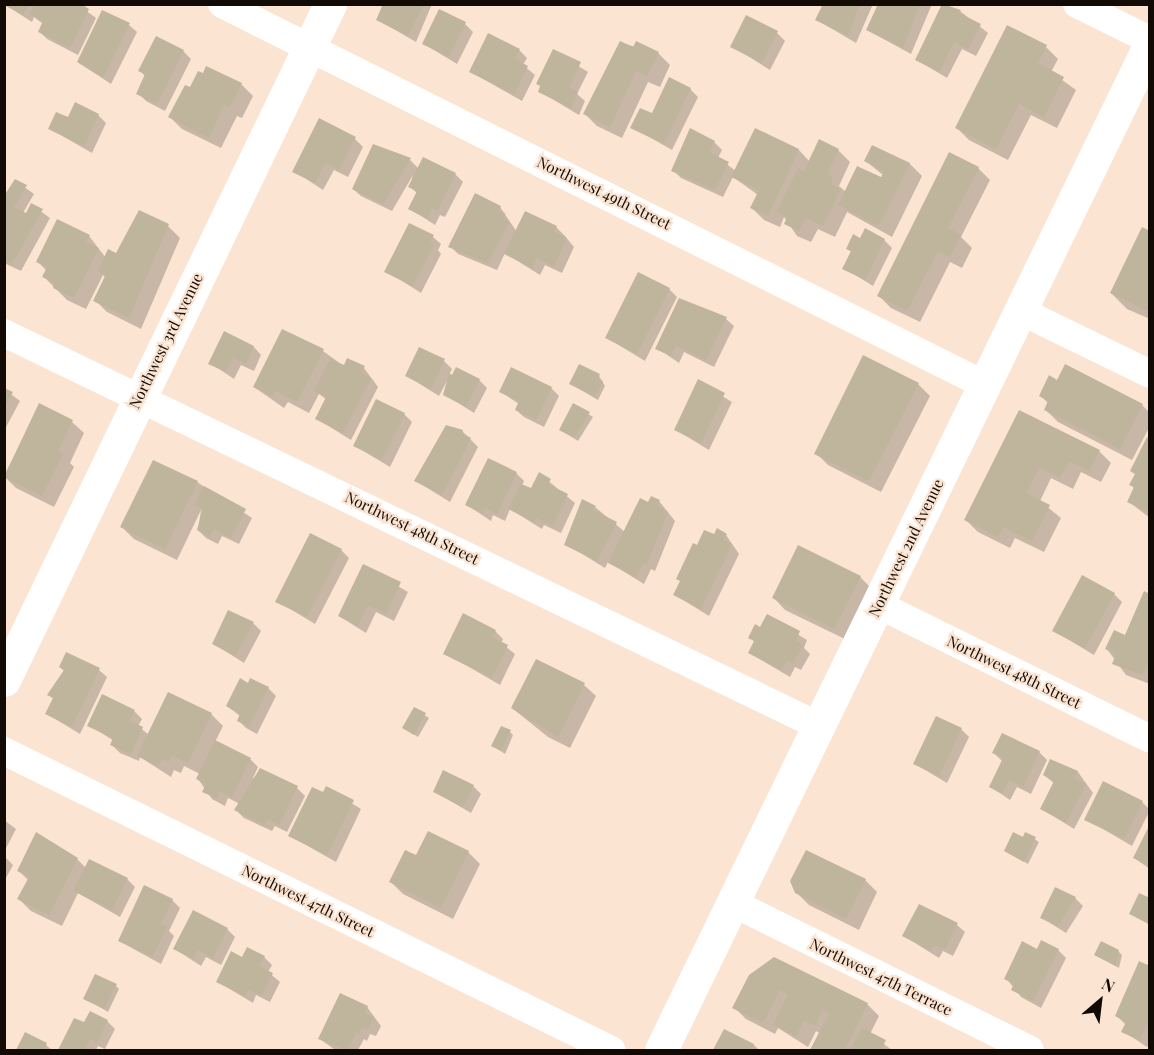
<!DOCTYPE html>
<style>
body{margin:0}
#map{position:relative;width:1154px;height:1055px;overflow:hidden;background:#fbe4d1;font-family:"Playfair Display",serif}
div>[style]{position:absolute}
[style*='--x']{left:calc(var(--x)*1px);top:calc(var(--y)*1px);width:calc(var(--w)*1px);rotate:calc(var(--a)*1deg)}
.shadow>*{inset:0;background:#0003}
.building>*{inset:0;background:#bfb59c}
.minor>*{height:28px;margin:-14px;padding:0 14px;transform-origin:14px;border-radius:14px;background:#fff}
.tertiary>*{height:33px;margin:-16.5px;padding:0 16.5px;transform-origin:16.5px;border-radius:16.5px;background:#fff}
span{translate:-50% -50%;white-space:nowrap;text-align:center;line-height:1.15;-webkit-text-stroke:4.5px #fbe4d1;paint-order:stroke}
.street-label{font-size:15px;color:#120b05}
.frame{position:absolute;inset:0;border:6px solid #120b05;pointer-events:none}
.north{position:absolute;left:1070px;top:971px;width:60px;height:60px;-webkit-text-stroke:4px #fbe4d1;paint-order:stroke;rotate:28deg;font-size:16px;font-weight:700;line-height:24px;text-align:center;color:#120b05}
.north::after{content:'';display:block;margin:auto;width:21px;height:27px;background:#120b05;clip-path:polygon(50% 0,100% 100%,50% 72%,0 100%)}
</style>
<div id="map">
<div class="shadow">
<i style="clip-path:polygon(4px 4px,77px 4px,96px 18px,78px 55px,47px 39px,39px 31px,43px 24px,34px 17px,32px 22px)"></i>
<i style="clip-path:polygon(385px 4px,432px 4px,416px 42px,378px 20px)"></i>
<i style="clip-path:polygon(825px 4px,873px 4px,856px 43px,817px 20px)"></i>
<i style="clip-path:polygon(879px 4px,932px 4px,911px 54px,867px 30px)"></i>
<i style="clip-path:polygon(944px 4px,960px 11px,988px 33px,976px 56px,962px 49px,947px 78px,917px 60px)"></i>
<i style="clip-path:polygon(465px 24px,473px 32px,457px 64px,424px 44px)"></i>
<i style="clip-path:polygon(129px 25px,137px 32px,111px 84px,78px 62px)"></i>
<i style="clip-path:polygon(777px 33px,785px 41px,770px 70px,732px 46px)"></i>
<i style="clip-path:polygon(621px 43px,658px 53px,670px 65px,660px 87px,648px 82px,622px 138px,597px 126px,585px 114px)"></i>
<i style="clip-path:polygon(1046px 47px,1058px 59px,1051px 72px,1076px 90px,1057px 128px,1031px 115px,1008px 160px,969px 140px,957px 128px)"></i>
<i style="clip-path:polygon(519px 50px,527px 58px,523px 65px,535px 75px,522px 101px,471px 72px)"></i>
<i style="clip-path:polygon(183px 51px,191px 59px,165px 111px,146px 101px,138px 93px,146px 77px,140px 71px)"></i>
<i style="clip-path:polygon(554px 51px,588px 72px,577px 94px,585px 101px,579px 115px,539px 91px)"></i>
<i style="clip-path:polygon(241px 84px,253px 96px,242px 118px,237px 116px,221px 148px,182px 129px,170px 117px,190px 89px)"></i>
<i style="clip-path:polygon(690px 89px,698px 97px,672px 150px,632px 127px)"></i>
<i style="clip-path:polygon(98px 115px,106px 123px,92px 153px,50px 129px,69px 119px)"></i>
<i style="clip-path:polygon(756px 130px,799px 150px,810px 162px,838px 150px,850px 162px,839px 186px,846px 192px,882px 179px,884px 176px,866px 161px,873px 147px,910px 164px,922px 176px,892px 237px,847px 212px,835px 237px,818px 229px,811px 242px,797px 236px,784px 217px,780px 227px,764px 220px,752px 208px,758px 195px,733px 177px,723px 197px,681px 178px,673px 170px,714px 142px,722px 150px,718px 158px,736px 171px)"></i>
<i style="clip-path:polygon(355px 139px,363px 147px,348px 177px,334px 170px,323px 190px,294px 171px)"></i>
<i style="clip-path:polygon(374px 146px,410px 160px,419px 169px,455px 174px,463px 182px,445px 217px,440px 215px,435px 225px,409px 208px,417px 193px,410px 187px,413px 175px,392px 211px,361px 196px,353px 189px)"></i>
<i style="clip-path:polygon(978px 168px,990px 180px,961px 237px,972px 248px,962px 268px,950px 262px,920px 322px,891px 308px,879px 296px)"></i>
<i style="clip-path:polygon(16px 181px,34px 194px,23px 213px,27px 215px,32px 205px,50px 218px,21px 271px,4px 263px,4px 202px)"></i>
<i style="clip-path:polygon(500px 207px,517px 232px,556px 227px,564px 235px,574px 247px,562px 273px,545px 265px,540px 275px,505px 253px,497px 270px,458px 254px,450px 246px)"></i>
<i style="clip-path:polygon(139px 212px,168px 226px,180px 238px,141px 329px,107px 312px,95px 300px,106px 278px,103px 275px,86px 309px,67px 300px,44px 277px,47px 271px,38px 262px,89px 236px,106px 258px,117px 255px)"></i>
<i style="clip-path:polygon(1150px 233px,1150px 319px,1127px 309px,1111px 293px)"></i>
<i style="clip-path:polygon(433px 237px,441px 244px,438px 250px,441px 254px,421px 293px,386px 271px)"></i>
<i style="clip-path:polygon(860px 240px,884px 240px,892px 248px,873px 286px,844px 268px,852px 253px,847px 248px)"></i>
<i style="clip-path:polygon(669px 289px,677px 297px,645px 361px,607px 338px)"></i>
<i style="clip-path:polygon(680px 300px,726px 319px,734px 326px,714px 367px,684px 352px,679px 363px,657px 348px)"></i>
<i style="clip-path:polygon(254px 347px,261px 355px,254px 371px,241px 365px,234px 379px,210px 363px)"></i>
<i style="clip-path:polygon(323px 351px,345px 367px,364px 368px,378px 387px,351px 440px,317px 419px,327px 400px,319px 394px,309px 413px,288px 402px,284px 408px,254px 387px)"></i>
<i style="clip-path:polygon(444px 361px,452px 369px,449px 375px,479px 380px,487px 388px,474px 413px,444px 394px,448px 379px,439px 396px,407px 376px)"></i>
<i style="clip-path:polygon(599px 376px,605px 386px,598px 400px,571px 384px)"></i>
<i style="clip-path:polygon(699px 382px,732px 402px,709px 450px,676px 430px)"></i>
<i style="clip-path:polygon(1058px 382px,1142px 405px,1150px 413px,1150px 426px,1132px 460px,1058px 422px,1046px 410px,1049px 404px,1041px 396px)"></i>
<i style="clip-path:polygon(918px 384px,930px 396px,881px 492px,828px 465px,816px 453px)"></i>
<i style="clip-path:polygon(551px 388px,559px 396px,544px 427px,524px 417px,516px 410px,519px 404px,501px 392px)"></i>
<i style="clip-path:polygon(4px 389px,20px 401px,4px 431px)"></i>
<i style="clip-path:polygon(40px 405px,72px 422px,84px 433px,70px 463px,74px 467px,54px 507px,16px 488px,4px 476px)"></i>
<i style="clip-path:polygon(574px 405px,593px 417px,578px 441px,561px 430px)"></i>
<i style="clip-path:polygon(1020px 412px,1099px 451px,1111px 463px,1101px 482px,1081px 472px,1073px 489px,1051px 478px,1040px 501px,1061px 518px,1044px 552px,1015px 538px,1010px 548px,978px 532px,966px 520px)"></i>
<i style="clip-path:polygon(404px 414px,412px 422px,390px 467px,355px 446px)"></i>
<i style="clip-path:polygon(462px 431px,478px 447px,450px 502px,416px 481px)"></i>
<i style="clip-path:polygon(1150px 441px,1150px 518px,1129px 502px,1135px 489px,1131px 485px)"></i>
<i style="clip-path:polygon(516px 473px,524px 481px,522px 486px,532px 490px,540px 474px,575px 503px,561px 533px,544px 525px,542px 529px,510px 509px,505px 521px,493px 515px,491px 521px,467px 505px)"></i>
<i style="clip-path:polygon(197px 482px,252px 518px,239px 544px,222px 536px,218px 544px,206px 538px,198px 530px,201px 510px,177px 560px,134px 539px,122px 527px)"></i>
<i style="clip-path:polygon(659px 501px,675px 521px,655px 571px,651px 569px,644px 584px,608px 562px,605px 568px,566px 544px,595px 507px,625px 532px,649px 504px)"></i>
<i style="clip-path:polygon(726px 535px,739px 554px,709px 616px,675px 595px,698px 547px,714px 536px)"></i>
<i style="clip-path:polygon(341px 550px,349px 558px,315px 624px,277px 601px)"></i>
<i style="clip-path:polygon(363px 566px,408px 592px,394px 621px,376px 612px,366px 633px,339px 616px)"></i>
<i style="clip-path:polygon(860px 577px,872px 589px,847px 640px,785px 610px,774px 598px)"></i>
<i style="clip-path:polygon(1114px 594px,1122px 602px,1094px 655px,1054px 631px)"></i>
<i style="clip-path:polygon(1150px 596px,1150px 684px,1126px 675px,1107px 649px,1126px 637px)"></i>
<i style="clip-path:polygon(767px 616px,807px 640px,804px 648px,810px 654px,801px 670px,795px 667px,790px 677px,749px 653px,755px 642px,750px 637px,761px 629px)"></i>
<i style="clip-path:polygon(253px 623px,261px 631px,244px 663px,214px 644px)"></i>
<i style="clip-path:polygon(495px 631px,503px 639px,501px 643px,515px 654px,500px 685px,445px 653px)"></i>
<i style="clip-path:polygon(60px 667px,99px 670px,107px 677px,80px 734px,47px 714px,54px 699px,49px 695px,64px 671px)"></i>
<i style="clip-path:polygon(248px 685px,268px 688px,276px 696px,257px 734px,246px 728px,238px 720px,240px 716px,227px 706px)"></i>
<i style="clip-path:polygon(584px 685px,596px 696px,570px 748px,548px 737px,512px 708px)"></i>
<i style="clip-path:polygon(415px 709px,429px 718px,418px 737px,404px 728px)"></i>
<i style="clip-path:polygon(134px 711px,142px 719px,138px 726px,149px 735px,211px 714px,223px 726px,215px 742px,250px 759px,258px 767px,253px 778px,297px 788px,305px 796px,287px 832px,275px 826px,272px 831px,244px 818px,236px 810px,240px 804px,228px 798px,225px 806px,212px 799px,198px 779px,200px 774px,184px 766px,181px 773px,174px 770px,171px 777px,140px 757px,139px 761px,120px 753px,112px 745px,114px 741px,89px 725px)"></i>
<i style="clip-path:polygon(961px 729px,969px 737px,947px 783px,915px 764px)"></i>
<i style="clip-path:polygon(510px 732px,513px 735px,505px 754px,493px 746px)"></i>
<i style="clip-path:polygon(1039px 752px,1047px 760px,1031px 794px,1017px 787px,1010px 800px,990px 786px,1003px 762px,994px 753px)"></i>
<i style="clip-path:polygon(1051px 761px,1078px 772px,1093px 793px,1074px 829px,1042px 809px,1055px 784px,1044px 775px)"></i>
<i style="clip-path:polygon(473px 786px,481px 794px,471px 813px,435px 792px)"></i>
<i style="clip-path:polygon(327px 788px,361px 809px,336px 862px,290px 836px)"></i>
<i style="clip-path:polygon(1142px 802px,1150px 810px,1132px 846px,1086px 819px)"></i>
<i style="clip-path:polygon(4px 820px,16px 829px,4px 852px)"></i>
<i style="clip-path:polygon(1150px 827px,1150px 869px,1134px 858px)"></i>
<i style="clip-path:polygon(1026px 834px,1039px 842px,1028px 864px,1005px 851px)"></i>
<i style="clip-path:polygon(468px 852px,480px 864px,453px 919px,403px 894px,391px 882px,417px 857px)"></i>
<i style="clip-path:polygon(5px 857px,13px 865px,6px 878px,4px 877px)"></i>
<i style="clip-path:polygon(77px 859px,86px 868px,127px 879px,135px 887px,120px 917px,78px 893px,62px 926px,31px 911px,19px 899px,28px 880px,19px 871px)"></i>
<i style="clip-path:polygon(865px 880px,877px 892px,859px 930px,809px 905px,797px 893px)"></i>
<i style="clip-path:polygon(1075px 898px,1083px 906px,1066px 933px,1042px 918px)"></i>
<i style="clip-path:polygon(172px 900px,180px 908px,169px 931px,174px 936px,161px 964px,119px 941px)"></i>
<i style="clip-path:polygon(1150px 900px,1150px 925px,1130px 914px)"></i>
<i style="clip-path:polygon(957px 925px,965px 932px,953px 956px,943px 951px,939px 958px,904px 936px)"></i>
<i style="clip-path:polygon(227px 929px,235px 937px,221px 965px,206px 957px,201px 966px,175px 949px)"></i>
<i style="clip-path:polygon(1058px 950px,1066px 958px,1041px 1008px,1021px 997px,1006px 978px,1037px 951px)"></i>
<i style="clip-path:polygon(1119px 952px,1122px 955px,1119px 968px,1095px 955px)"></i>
<i style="clip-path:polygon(264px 957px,272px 965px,268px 972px,280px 982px,270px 1002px,256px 995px,253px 1003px,218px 982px,243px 959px)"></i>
<i style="clip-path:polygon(1150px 967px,1150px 1042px,1147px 1047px,1123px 1031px,1126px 1025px,1117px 1016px)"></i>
<i style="clip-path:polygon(750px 976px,867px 1004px,879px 1016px,870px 1034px,892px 1050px,812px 1050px,821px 1034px,816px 1031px,808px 1047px,778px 1028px,775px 1034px,746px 1019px,734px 1007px)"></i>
<i style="clip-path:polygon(116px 986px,119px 989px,108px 1012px,85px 998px)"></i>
<i style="clip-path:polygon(367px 1007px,381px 1026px,376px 1036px,370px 1034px,367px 1041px,364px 1039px,358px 1050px,335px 1050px,320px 1039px)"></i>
<i style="clip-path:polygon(75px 1020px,85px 1024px,107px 1021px,115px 1029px,105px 1049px,98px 1046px,96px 1050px,60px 1050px)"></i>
<i style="clip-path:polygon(724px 1031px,754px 1045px,759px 1050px,715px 1050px)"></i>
<i style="clip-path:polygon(25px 1034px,46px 1045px,52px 1050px,17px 1050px)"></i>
</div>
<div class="building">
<i style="clip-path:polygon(35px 4px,81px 4px,89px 9px,70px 48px,38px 32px,43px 21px,30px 14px)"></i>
<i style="clip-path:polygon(383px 4px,423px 6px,408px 36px,376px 20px)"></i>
<i style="clip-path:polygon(823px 4px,860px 4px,848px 36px,815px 20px)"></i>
<i style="clip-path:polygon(878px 4px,920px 4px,903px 48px,866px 30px)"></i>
<i style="clip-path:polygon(942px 4px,961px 10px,959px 13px,981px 24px,968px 49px,954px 42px,939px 72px,915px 60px)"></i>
<i style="clip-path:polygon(4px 5px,29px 5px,23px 15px)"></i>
<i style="clip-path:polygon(439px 9px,466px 22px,449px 57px,422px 44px)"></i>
<i style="clip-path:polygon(102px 10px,130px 23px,103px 78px,77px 62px)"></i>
<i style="clip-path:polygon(746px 15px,778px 31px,762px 63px,730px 47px)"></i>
<i style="clip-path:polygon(1007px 25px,1047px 45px,1038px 63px,1064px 77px,1044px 117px,1019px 104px,996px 149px,955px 128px)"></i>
<i style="clip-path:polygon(488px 33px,520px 49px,515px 59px,528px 66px,514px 94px,469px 72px)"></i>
<i style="clip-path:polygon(156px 36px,184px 50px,157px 104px,136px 94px,145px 74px,138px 71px)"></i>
<i style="clip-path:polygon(620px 41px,633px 47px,636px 41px,659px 52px,647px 76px,636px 71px,610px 127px,583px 114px)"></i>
<i style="clip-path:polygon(553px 49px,581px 62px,569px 87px,578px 92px,571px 108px,538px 92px,540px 86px,536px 84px)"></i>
<i style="clip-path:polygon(206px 66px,242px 83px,229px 108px,224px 105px,209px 138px,168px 117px,185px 85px,190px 87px,198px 71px,203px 73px)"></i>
<i style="clip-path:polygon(669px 77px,691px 88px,664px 144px,630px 128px,640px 108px,652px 113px)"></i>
<i style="clip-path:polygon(75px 102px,99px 114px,84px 146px,48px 129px,56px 112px,68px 117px)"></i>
<i style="clip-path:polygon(319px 118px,356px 137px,339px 170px,325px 163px,315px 183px,292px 172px)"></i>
<i style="clip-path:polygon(690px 128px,715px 141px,709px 152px,729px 162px,715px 190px,671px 171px)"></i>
<i style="clip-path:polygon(755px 128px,799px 149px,768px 216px,750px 208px,759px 190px,731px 177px)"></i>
<i style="clip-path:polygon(819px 139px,839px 149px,827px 174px,833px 178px,831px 184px,841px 189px,823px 226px,806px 218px,799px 231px,784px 224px,787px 217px,777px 212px,798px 168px,804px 171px)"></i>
<i style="clip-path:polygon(373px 144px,411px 158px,383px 204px,352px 189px)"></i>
<i style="clip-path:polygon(872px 145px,910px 163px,879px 226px,838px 205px,857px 166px,881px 177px,884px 172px,864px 161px)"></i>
<i style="clip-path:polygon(949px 152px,979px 167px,948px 228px,961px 235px,950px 257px,938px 251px,907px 311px,877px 296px)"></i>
<i style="clip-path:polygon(423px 157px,456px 173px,437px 211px,432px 208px,427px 219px,408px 209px,417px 191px,408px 187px)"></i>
<i style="clip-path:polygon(15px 179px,27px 185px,14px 207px,26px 213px,31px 203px,43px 209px,12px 264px,4px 261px,4px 196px)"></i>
<i style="clip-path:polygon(475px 193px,501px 206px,499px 210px,505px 213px,503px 219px,509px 222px,488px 263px,448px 247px)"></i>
<i style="clip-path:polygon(139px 210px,169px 224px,129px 318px,93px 301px,105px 276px,98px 271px,108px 249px,116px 253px)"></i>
<i style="clip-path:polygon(525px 211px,557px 226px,554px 232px,567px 238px,554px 267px,537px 258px,532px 268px,504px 254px)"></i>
<i style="clip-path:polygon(57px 219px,90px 235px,86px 242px,99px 248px,74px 298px,53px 288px,55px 283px,42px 277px,47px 267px,36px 262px)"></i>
<i style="clip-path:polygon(409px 223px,434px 235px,430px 243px,434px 245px,413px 286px,384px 272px)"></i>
<i style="clip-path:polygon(1142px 227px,1150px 231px,1150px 312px,1110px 293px)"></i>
<i style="clip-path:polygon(865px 228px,885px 239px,865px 280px,842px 269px,851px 251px,846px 249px,853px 234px,860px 238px)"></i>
<i style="clip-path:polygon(638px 272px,670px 288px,637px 354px,605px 338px)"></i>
<i style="clip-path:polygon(679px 298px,727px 317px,706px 360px,676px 346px,671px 356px,655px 349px)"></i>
<i style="clip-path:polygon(282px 329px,324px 349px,297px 402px,275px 391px,272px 397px,253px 387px)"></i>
<i style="clip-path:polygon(224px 331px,254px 346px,246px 364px,233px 358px,226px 372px,208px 364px)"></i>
<i style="clip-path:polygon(419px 347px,445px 359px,431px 389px,405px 376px)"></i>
<i style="clip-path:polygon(863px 355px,919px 383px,869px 481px,814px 454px)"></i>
<i style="clip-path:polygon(347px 358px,365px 366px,361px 373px,371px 378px,343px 433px,315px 419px,326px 397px,314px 391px,330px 359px,344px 365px)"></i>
<i style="clip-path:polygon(579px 364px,600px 374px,598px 379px,603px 381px,595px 397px,569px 384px)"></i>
<i style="clip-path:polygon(1065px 364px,1143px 404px,1120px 449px,1044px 410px,1048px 401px,1039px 396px,1049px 375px,1057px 380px)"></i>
<i style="clip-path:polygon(456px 367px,480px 379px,466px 407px,443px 395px,449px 373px,452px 375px)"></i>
<i style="clip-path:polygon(511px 367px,552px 387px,536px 420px,515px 410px,519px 401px,499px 392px)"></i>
<i style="clip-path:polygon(698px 379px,725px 393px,701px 443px,674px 430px)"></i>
<i style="clip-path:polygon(4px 388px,13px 392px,4px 408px)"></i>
<i style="clip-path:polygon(376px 399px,405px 413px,382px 460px,353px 446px)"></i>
<i style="clip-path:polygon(39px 403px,73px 420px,58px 451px,63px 454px,42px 496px,4px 477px)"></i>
<i style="clip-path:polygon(573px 403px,590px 412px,574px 438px,559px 430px)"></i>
<i style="clip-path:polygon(1019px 410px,1100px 450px,1089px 471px,1069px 461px,1060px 478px,1039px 468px,1026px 493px,1050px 505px,1032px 541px,1003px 527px,998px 537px,964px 520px)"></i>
<i style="clip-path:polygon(446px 425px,463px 430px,462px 433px,471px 438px,442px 495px,414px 481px)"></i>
<i style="clip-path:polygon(1147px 437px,1150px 439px,1150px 513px,1127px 502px,1134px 487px,1129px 485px,1135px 474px,1130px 471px)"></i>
<i style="clip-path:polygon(488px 458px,517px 472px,497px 514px,485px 508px,483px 514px,465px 505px)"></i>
<i style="clip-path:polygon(153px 460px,198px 481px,165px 549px,120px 527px)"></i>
<i style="clip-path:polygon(539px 472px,551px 479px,548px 484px,568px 494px,553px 526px,536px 518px,534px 522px,508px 509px,521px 484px,531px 488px)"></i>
<i style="clip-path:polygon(204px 486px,246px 509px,231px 538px,214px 529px,210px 537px,197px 530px,203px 509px,194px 505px)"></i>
<i style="clip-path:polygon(651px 496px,660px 500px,657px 506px,668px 512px,647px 564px,643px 563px,636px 577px,608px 563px,640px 498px,648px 502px)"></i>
<i style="clip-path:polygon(582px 499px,596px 506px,593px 510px,617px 522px,597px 561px,564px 545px)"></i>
<i style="clip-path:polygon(717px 528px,727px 534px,723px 540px,732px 544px,701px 609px,673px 595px,680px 581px,676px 579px,693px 543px,697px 545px,704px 530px,714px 534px)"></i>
<i style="clip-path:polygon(310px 533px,342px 549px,307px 617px,275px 602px)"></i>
<i style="clip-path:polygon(798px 545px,861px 576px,834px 629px,772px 598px)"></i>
<i style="clip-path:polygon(363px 564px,401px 582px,386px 614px,368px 605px,358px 626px,338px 616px)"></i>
<i style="clip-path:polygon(1082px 575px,1115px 593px,1085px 648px,1052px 631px)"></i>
<i style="clip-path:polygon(1144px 591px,1150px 594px,1150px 660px,1142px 675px,1112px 664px,1116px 654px,1105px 649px,1114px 630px,1125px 635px)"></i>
<i style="clip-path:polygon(228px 610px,254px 622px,235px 656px,212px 644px)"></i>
<i style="clip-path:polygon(463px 613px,496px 630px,492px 637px,508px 645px,492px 678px,443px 654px)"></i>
<i style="clip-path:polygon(767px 614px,800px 631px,796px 641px,803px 645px,793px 663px,787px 660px,782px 670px,748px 653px,754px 641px,748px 638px,755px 624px,760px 627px)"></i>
<i style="clip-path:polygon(66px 652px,100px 668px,72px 727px,45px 714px,53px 698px,47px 695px,64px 670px,59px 667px)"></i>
<i style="clip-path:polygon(536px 659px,585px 683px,558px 737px,511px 708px)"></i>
<i style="clip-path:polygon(240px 678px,248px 683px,250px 678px,269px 687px,249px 727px,237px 721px,240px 714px,226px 706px)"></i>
<i style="clip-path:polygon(168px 692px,212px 713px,188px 763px,172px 755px,169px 762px,162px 759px,158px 766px,137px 756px)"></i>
<i style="clip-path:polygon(102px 694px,135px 710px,129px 720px,143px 727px,131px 754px,110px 745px,113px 738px,87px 726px)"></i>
<i style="clip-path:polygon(414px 707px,426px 713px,414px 735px,402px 728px)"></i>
<i style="clip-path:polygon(936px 716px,962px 728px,939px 776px,913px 764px)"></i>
<i style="clip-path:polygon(501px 726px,511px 730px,501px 751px,491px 746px)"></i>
<i style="clip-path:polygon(1002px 733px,1040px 751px,1023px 787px,1009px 780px,1002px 794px,989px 787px,1003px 758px,992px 753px)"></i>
<i style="clip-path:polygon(215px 740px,251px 758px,232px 797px,220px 791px,217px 799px,209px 795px,202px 792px,206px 784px,196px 779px)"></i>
<i style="clip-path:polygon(1050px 759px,1078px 771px,1074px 778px,1086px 784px,1066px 823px,1040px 809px,1054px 781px,1043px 775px)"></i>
<i style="clip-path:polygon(260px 768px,298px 786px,279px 825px,267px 819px,264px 825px,234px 810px)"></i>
<i style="clip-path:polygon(443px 770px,474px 785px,463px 807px,433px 792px)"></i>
<i style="clip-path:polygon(1103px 781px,1143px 801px,1124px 839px,1084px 820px)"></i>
<i style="clip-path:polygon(326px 786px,354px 800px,327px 855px,288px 836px,312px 787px,323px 792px)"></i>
<i style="clip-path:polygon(1150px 824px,1150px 866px,1133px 858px)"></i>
<i style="clip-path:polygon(428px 831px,469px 851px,441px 908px,389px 882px,405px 850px,416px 855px)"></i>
<i style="clip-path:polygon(36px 832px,78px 858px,49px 915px,17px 899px,29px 877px,17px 871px)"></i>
<i style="clip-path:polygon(1013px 832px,1023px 837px,1025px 832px,1036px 837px,1024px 862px,1004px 851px)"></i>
<i style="clip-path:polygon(806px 850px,866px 879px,846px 919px,795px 893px,790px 881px)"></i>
<i style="clip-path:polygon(89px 859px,128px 878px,112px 910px,73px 891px)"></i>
<i style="clip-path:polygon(144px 885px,173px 899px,161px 924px,167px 927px,153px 957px,118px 941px)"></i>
<i style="clip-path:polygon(1055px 887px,1076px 897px,1058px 926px,1040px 918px)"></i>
<i style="clip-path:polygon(1139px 893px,1150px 898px,1150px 924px,1129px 914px)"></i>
<i style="clip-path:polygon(919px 904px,958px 923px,945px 949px,935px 945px,931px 951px,902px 936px)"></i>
<i style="clip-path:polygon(193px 910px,228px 928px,213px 958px,198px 950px,193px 959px,173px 949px)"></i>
<i style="clip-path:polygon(1041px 940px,1059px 949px,1033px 1001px,1011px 990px,1014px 984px,1004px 979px,1022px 941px,1037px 949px)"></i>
<i style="clip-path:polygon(1101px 941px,1119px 950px,1116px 966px,1094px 955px)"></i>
<i style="clip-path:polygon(247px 947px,265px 956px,259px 966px,273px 973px,262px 996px,248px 989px,245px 996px,216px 982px,231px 951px,242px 957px)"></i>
<i style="clip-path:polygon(774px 957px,868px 1003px,845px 1050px,810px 1050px,829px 1013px,823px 1010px,815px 1026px,804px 1020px,796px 1036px,773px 1025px,788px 994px,780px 990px,763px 1023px,732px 1008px,749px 975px)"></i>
<i style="clip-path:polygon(1139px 961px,1150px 966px,1150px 1019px,1139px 1040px,1121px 1032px,1126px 1022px,1115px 1016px)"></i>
<i style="clip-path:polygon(95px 974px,117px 984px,104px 1009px,83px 999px)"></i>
<i style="clip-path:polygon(340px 993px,368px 1006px,365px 1013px,374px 1017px,368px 1030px,362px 1027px,359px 1034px,356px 1032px,347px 1050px,318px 1039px)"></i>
<i style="clip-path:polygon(90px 1011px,108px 1020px,97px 1043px,90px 1039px,84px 1050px,58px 1050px,74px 1018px,84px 1022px)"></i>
<i style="clip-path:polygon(862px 1028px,886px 1040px,882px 1048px,886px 1050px,850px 1050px)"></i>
<i style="clip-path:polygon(724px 1029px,754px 1044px,751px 1050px,713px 1050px)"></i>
<i style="clip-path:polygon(25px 1032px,47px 1043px,44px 1050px,16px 1050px)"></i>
</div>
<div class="minor">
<i style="--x:222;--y:4;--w:853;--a:26.54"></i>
<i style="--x:1077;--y:4;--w:81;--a:26.3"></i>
<i style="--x:1021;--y:311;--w:144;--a:26"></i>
<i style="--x:4;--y:333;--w:905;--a:25.74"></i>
<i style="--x:879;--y:605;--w:302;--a:26.3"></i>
<i style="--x:4;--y:751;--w:677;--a:26.22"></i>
<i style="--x:733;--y:903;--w:331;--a:26.3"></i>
</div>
<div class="tertiary">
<i style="--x:4;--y:680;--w:751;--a:-64.25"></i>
<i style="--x:661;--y:1050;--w:1119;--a:-64.08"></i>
</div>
<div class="street-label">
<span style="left:604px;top:193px;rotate:26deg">Northwest 49th Street</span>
<span style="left:166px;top:341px;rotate:-64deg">Northwest 3rd Avenue</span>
<span style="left:412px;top:528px;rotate:26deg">Northwest 48th Street</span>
<span style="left:906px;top:548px;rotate:-64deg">Northwest 2nd Avenue</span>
<span style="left:1014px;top:672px;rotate:26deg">Northwest 48th Street</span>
<span style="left:308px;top:901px;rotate:26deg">Northwest 47th Street</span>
<span style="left:881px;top:977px;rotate:26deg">Northwest 47th Terrace</span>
</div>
<div class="frame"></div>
<div class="north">N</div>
</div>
